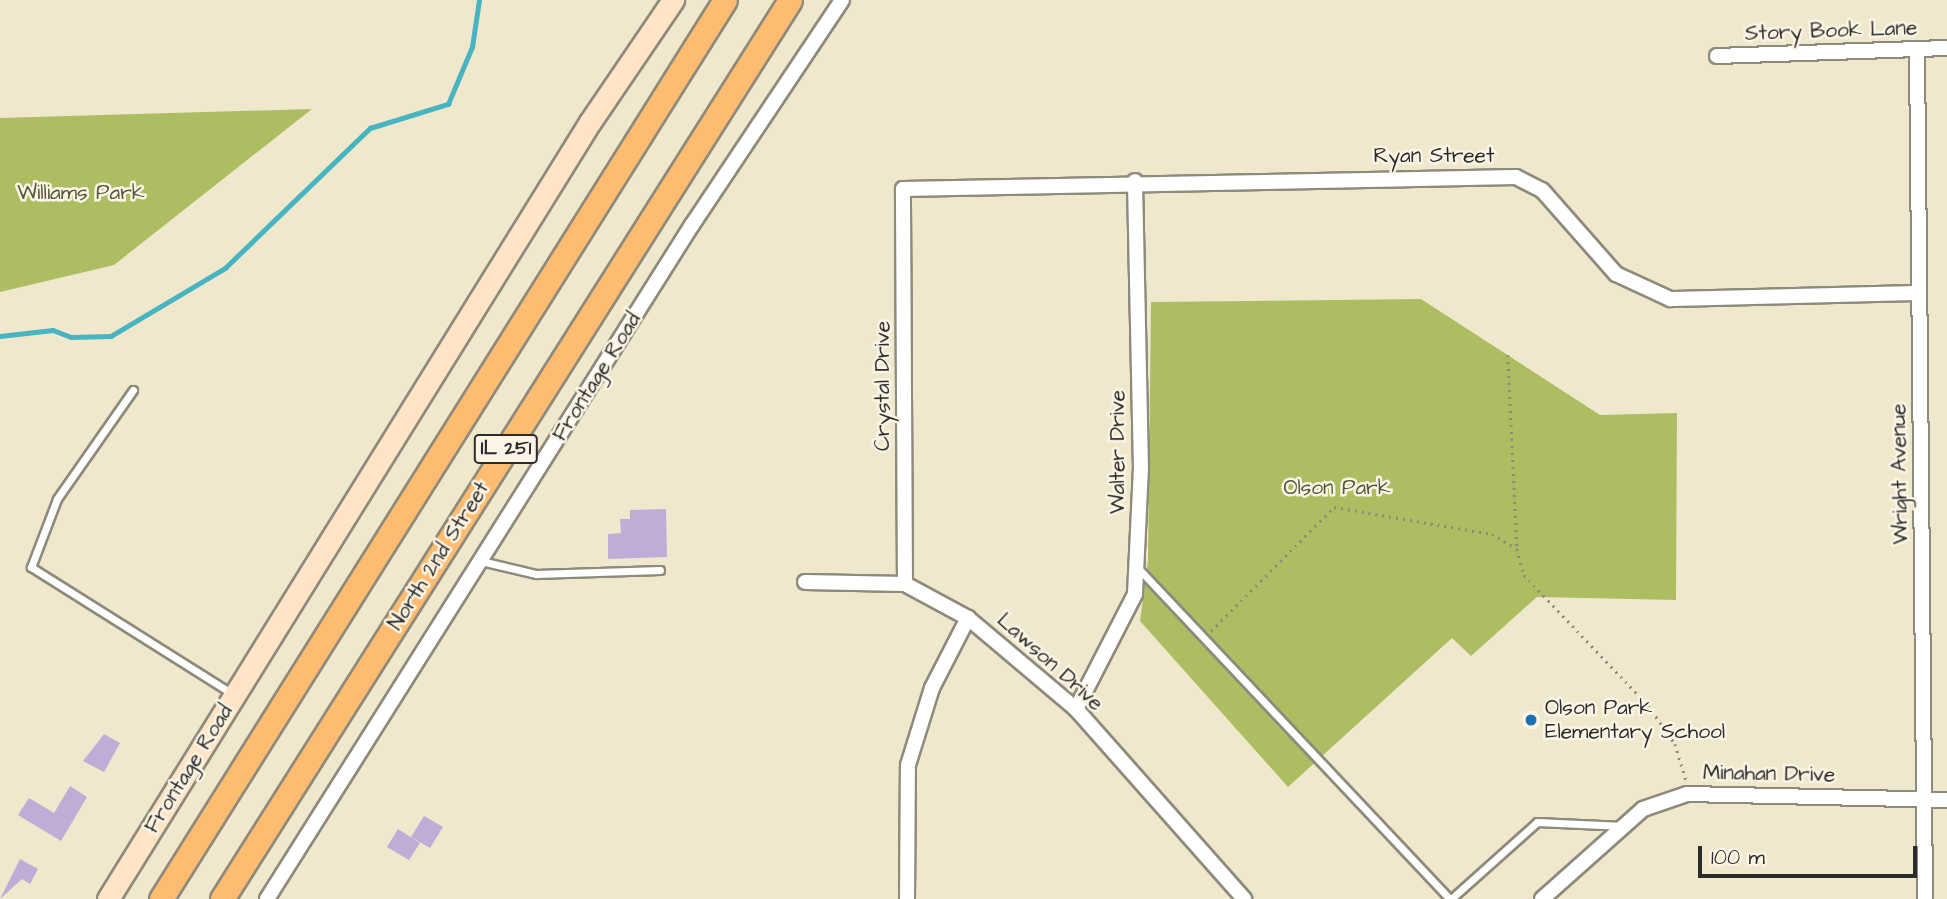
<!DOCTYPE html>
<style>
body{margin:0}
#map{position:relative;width:1947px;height:899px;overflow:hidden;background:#f0e8cc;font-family:"Architects Daughter",sans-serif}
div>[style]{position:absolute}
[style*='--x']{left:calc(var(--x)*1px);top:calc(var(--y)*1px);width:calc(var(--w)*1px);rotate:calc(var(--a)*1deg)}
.green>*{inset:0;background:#adbe62}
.stream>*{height:4.5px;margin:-2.25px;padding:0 2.25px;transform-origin:2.25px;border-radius:2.25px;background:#46b4c1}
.building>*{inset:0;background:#bfadd8}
.path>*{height:2.5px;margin-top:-1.25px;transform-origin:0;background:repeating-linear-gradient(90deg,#8e8a7c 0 2px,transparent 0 7px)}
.roads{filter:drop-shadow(2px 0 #8e8a7c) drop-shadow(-2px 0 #8e8a7c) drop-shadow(0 2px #8e8a7c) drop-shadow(0 -2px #8e8a7c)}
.lane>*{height:7px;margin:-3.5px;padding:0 3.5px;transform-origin:3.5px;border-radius:3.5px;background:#fff}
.street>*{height:14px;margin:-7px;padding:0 7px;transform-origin:7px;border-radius:7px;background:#fff}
.secondary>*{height:21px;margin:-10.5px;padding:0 10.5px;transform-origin:10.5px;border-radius:10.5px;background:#ffe4c6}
.primary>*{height:23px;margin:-11.5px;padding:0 11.5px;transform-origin:11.5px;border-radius:11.5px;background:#febc71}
.dots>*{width:19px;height:19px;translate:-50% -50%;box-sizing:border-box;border:4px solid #fcf5e5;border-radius:50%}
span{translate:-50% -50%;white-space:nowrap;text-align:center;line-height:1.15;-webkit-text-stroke:5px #fcf5e5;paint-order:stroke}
.shield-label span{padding:2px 5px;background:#fcf5e5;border:2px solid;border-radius:5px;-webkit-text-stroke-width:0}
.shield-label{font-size:19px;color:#2b2b2b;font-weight:700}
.street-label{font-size:21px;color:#2b2b2b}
.park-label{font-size:21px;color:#52573c}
.poi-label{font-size:21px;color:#2b2b2b}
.left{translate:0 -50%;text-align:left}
.scale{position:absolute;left:1698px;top:846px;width:219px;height:32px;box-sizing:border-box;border:4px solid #2b2b2b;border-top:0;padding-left:9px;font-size:21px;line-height:24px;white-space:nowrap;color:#2b2b2b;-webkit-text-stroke:5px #fcf5e5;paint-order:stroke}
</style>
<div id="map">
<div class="green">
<i style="clip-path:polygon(312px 109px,114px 265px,0 292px,0 118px)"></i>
<i style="clip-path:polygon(1421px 299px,1600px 415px,1677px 413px,1676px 600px,1537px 597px,1471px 656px,1452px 638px,1288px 787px,1140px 621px,1148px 560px,1151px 302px)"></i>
</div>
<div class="stream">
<i style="--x:0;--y:336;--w:53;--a:-6.5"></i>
<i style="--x:53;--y:330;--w:19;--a:21"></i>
<i style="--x:71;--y:337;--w:40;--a:-1.4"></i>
<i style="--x:111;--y:336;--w:133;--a:-30.8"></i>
<i style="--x:225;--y:268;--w:202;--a:-44"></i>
<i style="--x:370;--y:128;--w:82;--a:-17.1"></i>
<i style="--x:448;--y:104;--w:62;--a:-67.2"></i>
<i style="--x:472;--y:47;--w:48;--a:-81.5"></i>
</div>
<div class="building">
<i style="clip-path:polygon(666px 509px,667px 557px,608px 559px,608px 534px,621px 533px,620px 519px,630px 519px,630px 510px)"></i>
<i style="clip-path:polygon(104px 734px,120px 743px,104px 772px,83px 761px)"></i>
<i style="clip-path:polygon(70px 786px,87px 797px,61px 841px,18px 815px,29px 798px,54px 813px)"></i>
<i style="clip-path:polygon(424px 816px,443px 827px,430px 848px,411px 837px)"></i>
<i style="clip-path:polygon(398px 829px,420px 843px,409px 860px,387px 847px)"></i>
<i style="clip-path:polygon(20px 859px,38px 869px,30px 884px,22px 879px,0 899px)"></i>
</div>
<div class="path">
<i style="--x:1508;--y:355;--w:194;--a:87.3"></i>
<i style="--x:1211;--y:631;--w:175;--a:-45.2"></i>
<i style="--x:1334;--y:507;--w:160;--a:9.7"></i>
<i style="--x:1492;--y:534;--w:29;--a:31"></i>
<i style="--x:1517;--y:549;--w:27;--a:75"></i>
<i style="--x:1524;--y:575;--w:180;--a:46.4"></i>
<i style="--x:1648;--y:705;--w:47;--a:55.3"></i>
<i style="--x:1675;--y:744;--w:38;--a:73"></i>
</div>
<div class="roads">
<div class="lane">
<i style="--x:133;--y:390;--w:133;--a:124.9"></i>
<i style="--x:57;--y:499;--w:73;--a:110.9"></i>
<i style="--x:31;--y:567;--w:236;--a:32.2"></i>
<i style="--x:481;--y:561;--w:57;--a:13.3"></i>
<i style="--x:536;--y:574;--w:124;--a:-1.8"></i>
<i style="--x:1136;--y:566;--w:458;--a:46.7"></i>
<i style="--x:1451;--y:899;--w:115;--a:-41.8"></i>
<i style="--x:1537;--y:822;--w:87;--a:2.6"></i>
</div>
<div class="street">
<i style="--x:1917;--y:49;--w:850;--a:89.46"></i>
<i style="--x:1717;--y:56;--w:230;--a:-2"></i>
<i style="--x:805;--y:582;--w:100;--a:1.1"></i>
<i style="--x:905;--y:584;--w:72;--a:28.4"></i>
<i style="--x:968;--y:618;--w:141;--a:40.1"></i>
<i style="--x:1076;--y:709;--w:254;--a:48.5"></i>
<i style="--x:905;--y:584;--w:395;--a:-90.3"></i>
<i style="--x:903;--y:189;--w:613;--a:-1.12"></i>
<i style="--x:1516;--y:177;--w:29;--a:27"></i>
<i style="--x:1542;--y:190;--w:112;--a:48.6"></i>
<i style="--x:1616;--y:274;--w:60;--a:24.8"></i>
<i style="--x:1670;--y:299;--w:249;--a:-1.4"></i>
<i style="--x:1076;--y:709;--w:129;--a:-62.8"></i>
<i style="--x:1135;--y:594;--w:125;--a:-87.3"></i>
<i style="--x:1141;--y:469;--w:288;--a:-91.2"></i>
<i style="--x:267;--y:899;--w:797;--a:-57.77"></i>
<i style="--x:692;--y:225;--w:270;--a:-56.3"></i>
<i style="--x:907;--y:899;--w:134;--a:-89.6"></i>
<i style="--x:908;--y:765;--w:81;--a:-72.7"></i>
<i style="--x:932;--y:688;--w:79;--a:-62.8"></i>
<i style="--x:1542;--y:899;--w:135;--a:-41.7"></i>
<i style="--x:1643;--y:809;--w:46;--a:-18.8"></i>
<i style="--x:1687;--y:794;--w:260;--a:1.3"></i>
</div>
<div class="secondary">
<i style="--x:108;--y:899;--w:914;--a:-58.19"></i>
<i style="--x:590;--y:122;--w:148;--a:-55.8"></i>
</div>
<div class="primary">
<i style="--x:161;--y:899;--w:1061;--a:-57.9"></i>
<i style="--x:222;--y:899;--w:1063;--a:-57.71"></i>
</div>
</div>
<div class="dots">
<i style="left:1531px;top:720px;background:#1f6fb2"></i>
</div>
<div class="shield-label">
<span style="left:506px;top:449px">IL 251</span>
</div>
<div class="street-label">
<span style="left:1831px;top:31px;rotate:-2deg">Story Book Lane</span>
<span style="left:1434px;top:156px">Ryan Street</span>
<span style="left:597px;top:377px;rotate:-58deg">Frontage Road</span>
<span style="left:883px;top:386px;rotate:-90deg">Crystal Drive</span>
<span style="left:1118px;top:452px;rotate:-90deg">Walter Drive</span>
<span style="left:1900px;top:474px;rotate:-91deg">Wright Avenue</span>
<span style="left:439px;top:556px;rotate:-58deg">North 2nd Street</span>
<span style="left:1050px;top:662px;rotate:42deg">Lawson Drive</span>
<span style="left:189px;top:769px;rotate:-58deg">Frontage Road</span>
<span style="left:1769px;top:774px;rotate:1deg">Minahan Drive</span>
</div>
<div class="park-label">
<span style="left:81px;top:193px">Williams Park</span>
<span style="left:1337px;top:488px">Olson Park</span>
</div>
<div class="poi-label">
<span class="left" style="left:1545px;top:720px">Olson Park<br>Elementary School</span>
</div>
<div class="scale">100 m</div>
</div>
